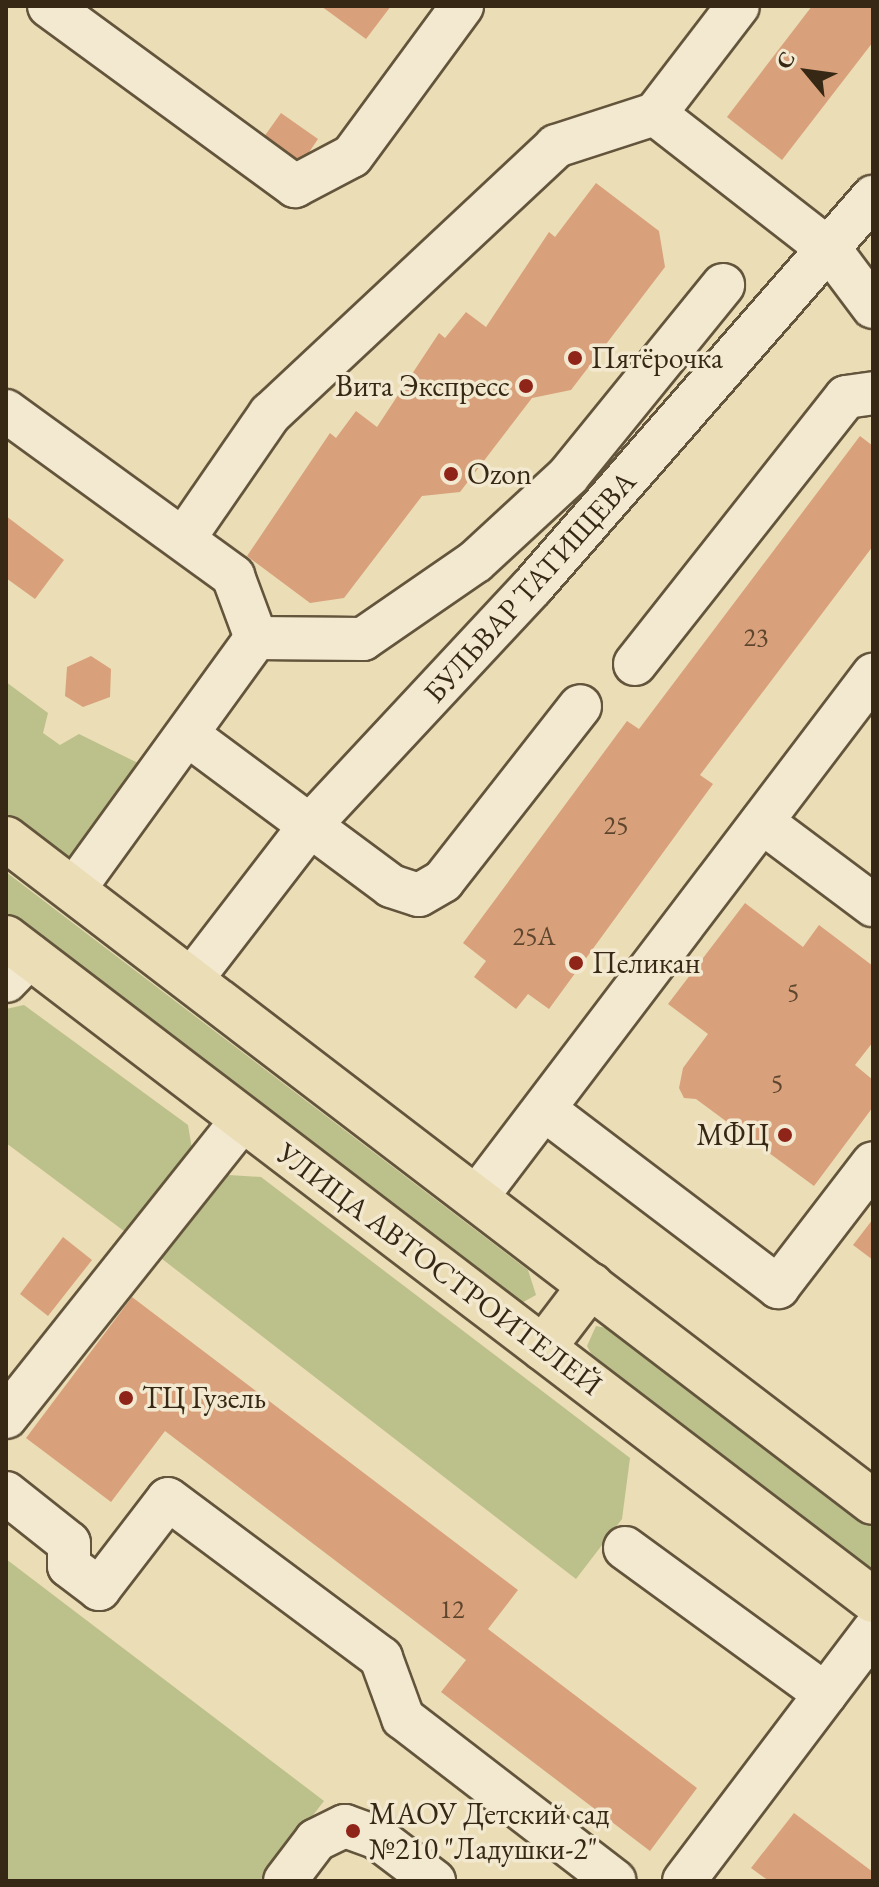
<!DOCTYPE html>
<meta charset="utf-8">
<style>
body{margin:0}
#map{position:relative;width:879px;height:1887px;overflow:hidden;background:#ebddb6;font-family:"EB Garamond",serif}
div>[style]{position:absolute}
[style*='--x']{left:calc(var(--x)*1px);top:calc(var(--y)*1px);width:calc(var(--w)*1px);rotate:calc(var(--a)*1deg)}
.green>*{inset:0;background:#bcc08b}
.building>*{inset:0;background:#d8a17b}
.roads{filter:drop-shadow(2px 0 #63553c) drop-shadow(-2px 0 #63553c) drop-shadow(0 2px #63553c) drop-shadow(0 -2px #63553c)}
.minor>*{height:42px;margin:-21px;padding:0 21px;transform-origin:21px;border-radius:21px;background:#f2e9d0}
.major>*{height:44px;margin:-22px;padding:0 22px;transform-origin:22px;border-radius:22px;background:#ebddb6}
.dots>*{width:22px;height:22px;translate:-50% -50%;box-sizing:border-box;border:4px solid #f2e9d0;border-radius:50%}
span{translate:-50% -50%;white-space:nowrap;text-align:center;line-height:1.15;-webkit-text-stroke:7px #f2e9d0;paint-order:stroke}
.number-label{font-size:26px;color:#5e462e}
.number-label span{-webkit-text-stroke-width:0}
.poi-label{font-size:30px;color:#362814}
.left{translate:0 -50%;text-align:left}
.right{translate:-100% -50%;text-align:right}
.street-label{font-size:30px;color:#362814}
.frame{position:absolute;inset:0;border:8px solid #362814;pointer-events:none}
.north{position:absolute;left:767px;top:32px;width:80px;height:80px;-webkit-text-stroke:6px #f2e9d0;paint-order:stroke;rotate:299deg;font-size:22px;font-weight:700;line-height:32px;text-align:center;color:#362814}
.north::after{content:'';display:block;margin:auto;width:28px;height:36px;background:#362814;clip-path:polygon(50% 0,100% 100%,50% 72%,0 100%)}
</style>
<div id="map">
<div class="green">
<i style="clip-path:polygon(6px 682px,48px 713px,43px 733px,60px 745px,79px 734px,142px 765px,67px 861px,6px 828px)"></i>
<i style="clip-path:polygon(6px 872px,528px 1270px,536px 1295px,518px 1305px,6px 918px)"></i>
<i style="clip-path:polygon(24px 1005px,188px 1125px,193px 1155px,132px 1237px,6px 1143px,6px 1009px)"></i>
<i style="clip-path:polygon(229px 1175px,261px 1177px,630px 1458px,622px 1519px,576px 1579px,157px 1255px,210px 1186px)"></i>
<i style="clip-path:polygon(596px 1326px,617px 1330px,873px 1528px,873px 1575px,595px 1361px,587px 1346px)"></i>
<i style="clip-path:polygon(6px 1559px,324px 1801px,262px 1881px,6px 1881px)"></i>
</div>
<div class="building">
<i style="clip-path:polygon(321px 6px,391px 6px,366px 39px)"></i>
<i style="clip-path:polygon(812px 6px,873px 6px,873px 42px,782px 160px,727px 117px)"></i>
<i style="clip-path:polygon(281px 113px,318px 139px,299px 167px,261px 141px)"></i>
<i style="clip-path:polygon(596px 183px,659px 231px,665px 267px,571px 390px,532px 398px,460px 492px,422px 496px,344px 598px,310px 603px,247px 556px,330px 433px,336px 438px,356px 411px,377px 427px,439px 333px,445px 338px,466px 312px,486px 327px,549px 232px,555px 237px)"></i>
<i style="clip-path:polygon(860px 436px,873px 446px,873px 546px,700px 775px,713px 784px,549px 1009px,528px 994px,516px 1009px,474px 977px,486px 961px,463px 943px,627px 721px,639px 729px)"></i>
<i style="clip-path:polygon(6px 516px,64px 560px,35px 599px,6px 578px)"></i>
<i style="clip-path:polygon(91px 656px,111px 669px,110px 697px,83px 707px,65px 696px,67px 667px)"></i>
<i style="clip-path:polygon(745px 903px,803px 947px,819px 925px,873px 966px,873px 1042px,855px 1065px,873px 1080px,873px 1107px,814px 1186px,696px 1099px,684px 1098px,679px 1088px,683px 1068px,708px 1034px,668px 1004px)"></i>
<i style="clip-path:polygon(873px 1219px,873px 1260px,853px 1245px)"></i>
<i style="clip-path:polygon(63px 1237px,92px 1260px,48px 1316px,20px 1294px)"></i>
<i style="clip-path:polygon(132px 1297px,518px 1590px,488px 1629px,697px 1788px,650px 1851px,441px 1692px,466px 1660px,165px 1431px,111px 1502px,26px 1438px)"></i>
<i style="clip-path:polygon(794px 1813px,873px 1872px,873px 1881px,769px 1881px,751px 1868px)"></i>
</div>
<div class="roads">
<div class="minor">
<i style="--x:49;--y:6;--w:305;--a:36.2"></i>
<i style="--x:295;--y:186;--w:64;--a:-27.8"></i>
<i style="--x:352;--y:156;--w:186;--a:-53.7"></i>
<i style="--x:655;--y:114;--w:223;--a:37.9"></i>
<i style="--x:831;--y:251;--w:70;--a:53.1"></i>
<i style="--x:6;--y:411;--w:281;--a:36"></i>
<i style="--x:233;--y:576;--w:66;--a:69.6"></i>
<i style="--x:256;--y:638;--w:312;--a:125.9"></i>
<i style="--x:185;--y:537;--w:150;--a:-55.4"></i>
<i style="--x:270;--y:414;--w:392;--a:-43.1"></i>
<i style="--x:556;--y:146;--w:104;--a:-17.9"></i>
<i style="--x:655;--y:114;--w:136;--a:-52.5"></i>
<i style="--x:256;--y:638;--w:107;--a:0.5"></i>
<i style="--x:363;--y:639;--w:137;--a:-34.6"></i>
<i style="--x:476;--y:561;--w:125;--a:-42.7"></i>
<i style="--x:568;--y:476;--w:246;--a:-50.9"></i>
<i style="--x:635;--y:664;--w:340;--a:-51.7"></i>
<i style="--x:846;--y:397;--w:27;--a:-8"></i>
<i style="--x:188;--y:735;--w:253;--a:36.6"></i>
<i style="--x:391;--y:886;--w:29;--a:18"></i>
<i style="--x:419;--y:895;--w:28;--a:-30"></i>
<i style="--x:443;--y:881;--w:222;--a:-51.9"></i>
<i style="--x:762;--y:822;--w:139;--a:36.8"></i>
<i style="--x:191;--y:980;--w:197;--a:-52.4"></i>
<i style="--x:311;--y:824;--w:325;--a:-47"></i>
<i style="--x:533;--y:586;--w:517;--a:-48.85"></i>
<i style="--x:6;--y:981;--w:35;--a:-46"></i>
<i style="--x:545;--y:1110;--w:293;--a:37.2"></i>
<i style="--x:778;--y:1287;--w:156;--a:-52.5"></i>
<i style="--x:476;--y:1198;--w:657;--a:-52.8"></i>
<i style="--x:6;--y:1417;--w:381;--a:-51.5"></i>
<i style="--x:6;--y:1493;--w:80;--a:38.4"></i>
<i style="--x:69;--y:1543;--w:23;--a:90"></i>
<i style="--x:69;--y:1566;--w:38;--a:37"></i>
<i style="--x:99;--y:1589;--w:113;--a:-52.5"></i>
<i style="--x:168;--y:1499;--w:266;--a:36.7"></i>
<i style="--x:381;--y:1658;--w:64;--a:69.9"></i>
<i style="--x:403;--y:1718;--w:267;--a:37.6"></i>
<i style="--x:625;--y:1548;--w:248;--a:36.1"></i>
<i style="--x:285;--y:1881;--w:51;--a:-52.9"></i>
<i style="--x:316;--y:1840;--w:32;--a:-26"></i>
<i style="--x:345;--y:1826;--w:33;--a:20"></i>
<i style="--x:376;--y:1837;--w:73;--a:37.2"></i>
<i style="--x:684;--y:1881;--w:313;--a:-52.9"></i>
</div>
<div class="major">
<i style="--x:6;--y:839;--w:1091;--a:37.41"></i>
<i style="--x:6;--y:938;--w:1091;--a:37.36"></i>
<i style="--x:543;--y:1348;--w:79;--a:-52.7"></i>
</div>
</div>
<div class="dots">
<i style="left:575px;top:358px;background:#8f2418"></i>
<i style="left:526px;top:386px;background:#8f2418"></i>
<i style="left:451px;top:474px;background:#8f2418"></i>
<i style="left:576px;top:963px;background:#8f2418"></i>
<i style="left:785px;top:1135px;background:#8f2418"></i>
<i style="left:126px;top:1398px;background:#8f2418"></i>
<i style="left:353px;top:1831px;background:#8f2418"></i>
</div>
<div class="number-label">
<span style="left:756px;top:638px">23</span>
<span style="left:616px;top:826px">25</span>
<span style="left:534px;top:937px">25А</span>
<span style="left:793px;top:993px">5</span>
<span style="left:777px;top:1084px">5</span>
<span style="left:452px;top:1610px">12</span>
</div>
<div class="poi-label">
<span class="left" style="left:591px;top:358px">Пятёрочка</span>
<span class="right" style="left:510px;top:386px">Вита Экспресс</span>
<span class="left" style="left:467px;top:474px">Ozon</span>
<span class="left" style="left:592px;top:963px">Пеликан</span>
<span class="right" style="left:769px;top:1135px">МФЦ</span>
<span class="left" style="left:142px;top:1398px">ТЦ Гузель</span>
<span class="left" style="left:369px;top:1831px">МАОУ Детский сад<br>№210 "Ладушки-2"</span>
</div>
<div class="street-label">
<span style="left:530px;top:587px;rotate:-48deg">БУЛЬВАР ТАТИЩЕВА</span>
<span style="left:439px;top:1269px;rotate:37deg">УЛИЦА АВТОСТРОИТЕЛЕЙ</span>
</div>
<div class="frame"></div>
<div class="north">С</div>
</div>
